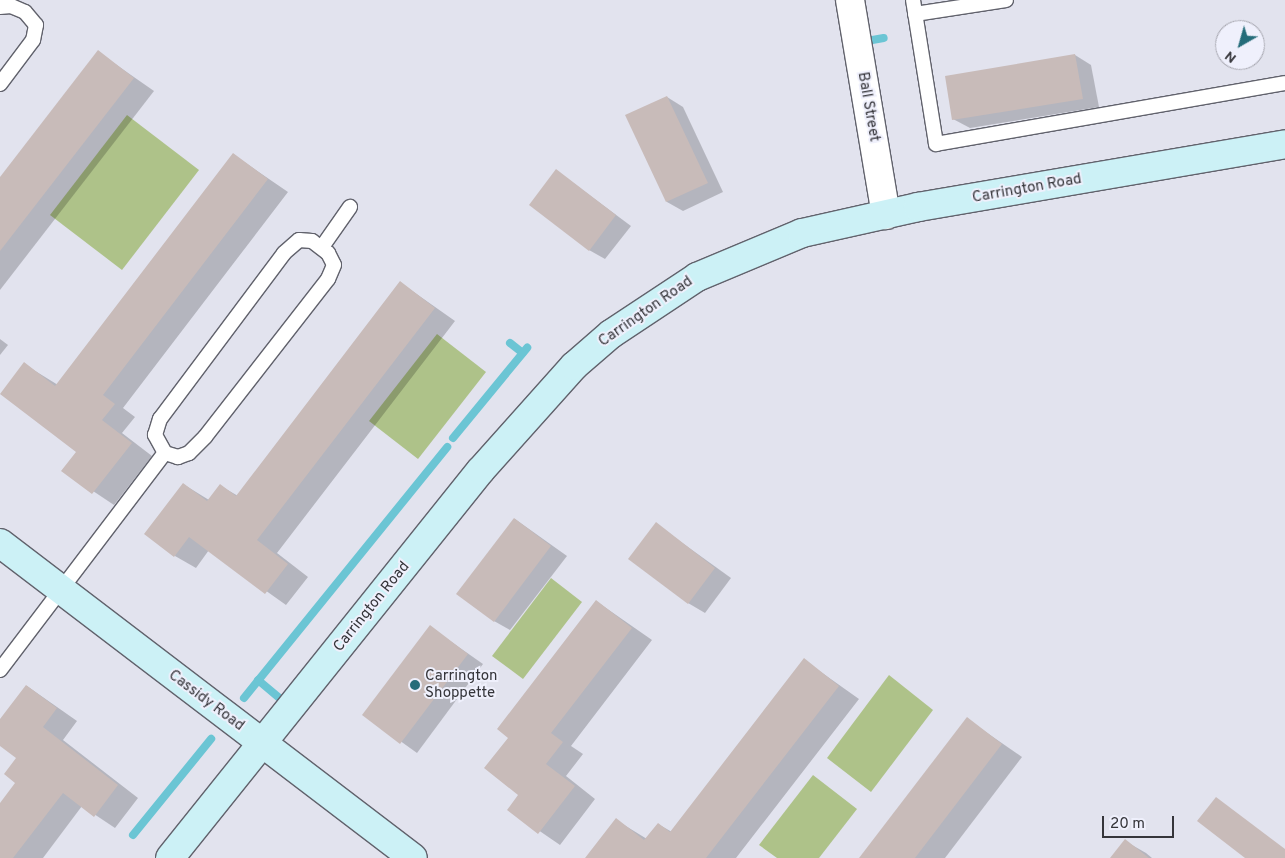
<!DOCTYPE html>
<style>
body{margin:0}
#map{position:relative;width:1285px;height:858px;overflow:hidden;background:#e2e3ee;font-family:Overpass,sans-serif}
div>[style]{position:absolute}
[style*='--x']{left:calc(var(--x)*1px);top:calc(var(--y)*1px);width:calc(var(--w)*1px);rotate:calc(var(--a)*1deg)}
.green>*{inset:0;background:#aec289}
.shadow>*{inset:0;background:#0003}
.stream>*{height:8px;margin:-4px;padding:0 4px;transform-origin:4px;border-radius:4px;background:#6bc5d4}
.building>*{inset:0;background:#c8bbb9}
.roads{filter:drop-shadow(1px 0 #61626c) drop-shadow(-1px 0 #61626c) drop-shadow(0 1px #61626c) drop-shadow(0 -1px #61626c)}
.lane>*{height:14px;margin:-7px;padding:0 7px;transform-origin:7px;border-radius:7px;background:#fff}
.street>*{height:28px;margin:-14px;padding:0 14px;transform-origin:14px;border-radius:14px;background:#fff}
.secondary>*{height:28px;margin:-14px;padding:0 14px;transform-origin:14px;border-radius:14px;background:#ccf1f6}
.dots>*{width:14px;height:14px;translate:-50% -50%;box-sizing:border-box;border:2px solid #eff0fc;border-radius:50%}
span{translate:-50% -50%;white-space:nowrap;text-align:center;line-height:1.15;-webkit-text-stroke:4px #eff0fc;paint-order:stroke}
.street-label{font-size:15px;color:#35353a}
.poi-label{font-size:15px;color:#35353a}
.left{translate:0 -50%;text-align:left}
.north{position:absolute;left:1215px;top:20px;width:50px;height:50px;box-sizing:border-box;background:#eff0fc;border:1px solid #a5a5ae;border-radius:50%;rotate:218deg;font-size:14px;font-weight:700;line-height:20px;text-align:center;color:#35353a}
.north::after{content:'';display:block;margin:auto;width:18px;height:22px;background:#256c7a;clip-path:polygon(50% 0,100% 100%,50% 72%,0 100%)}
.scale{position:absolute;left:1102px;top:816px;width:72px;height:22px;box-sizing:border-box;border:2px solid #35353a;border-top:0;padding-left:6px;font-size:15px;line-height:18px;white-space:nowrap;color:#35353a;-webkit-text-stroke:4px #eff0fc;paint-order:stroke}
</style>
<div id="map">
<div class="green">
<i style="clip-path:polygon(127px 115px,199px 170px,122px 270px,50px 215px)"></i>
<i style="clip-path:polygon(437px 334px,486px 372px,418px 459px,369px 421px)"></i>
<i style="clip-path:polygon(551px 578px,582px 602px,523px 679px,492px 656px)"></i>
<i style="clip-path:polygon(889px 675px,933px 710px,871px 792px,827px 758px)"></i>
<i style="clip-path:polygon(813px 775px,857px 809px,819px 858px,777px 858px,759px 845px)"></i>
</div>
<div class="shadow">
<i style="clip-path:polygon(98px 52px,154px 91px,0 290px,0 179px)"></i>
<i style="clip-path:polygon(1075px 55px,1091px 65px,1099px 107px,970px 128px,953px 119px)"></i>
<i style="clip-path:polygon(667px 97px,683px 107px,723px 192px,683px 211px,667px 202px)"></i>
<i style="clip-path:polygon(234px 155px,288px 192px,123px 408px,135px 417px,122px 433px,152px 456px,114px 505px,63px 471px,78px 452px,24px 364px,58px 385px)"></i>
<i style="clip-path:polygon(557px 171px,631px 226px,605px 259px,589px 250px)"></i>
<i style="clip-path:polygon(401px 283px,455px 321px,277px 553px,308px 577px,286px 605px,209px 550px,196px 568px,175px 556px,183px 484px,209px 500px,221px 486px,238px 496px)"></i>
<i style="clip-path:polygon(0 339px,8px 345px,0 355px)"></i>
<i style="clip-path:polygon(515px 519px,567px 556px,510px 630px,494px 621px)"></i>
<i style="clip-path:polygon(656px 524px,731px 578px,705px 613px,688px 603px)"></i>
<i style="clip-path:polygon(596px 601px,652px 640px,571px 746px,583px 754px,566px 776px,595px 799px,560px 845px,509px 810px,520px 795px,510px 737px)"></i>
<i style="clip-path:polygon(430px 627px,483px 664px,417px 753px,364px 715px)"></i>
<i style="clip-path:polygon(804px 660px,859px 699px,736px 858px,587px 858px,616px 820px,647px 839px,658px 824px,672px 832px)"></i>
<i style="clip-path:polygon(27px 686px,77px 721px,63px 740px,138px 798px,115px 828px,82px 806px,43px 858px,0 858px,0 805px,17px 783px,18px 758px,0 744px,0 721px)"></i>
<i style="clip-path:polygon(967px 719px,1022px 757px,945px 858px,861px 858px)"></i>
<i style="clip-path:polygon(1125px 841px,1146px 853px,1152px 858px,1112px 858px)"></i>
</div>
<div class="stream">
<i style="--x:861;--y:42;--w:23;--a:-10"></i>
<i style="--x:510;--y:343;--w:16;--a:38"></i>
<i style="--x:453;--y:438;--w:117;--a:-50.6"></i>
<i style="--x:258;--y:680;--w:39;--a:40"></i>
<i style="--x:244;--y:698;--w:323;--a:-51"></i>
<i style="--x:133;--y:835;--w:124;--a:-50.9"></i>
</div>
<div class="building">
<i style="clip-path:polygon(98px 50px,134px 78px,0 251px,0 177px)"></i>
<i style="clip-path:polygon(1075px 54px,1083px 99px,952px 120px,945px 76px)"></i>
<i style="clip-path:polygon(667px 96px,708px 183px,666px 202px,625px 115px)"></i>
<i style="clip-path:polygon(233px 153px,268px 179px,103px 395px,115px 404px,102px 420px,132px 443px,92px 494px,61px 471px,76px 452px,0 394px,24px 362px,55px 386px)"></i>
<i style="clip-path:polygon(556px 169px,616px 215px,589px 251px,529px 205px)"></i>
<i style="clip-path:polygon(400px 281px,435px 308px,257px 540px,288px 564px,265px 594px,189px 537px,174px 557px,144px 534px,183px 483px,207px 501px,220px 484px,236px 496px)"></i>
<i style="clip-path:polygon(514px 518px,551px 546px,494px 622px,456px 594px)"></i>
<i style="clip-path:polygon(656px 522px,715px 568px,688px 604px,628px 559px)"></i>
<i style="clip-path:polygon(596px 600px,632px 628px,551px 733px,563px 742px,546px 764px,575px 786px,538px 834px,507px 810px,518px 795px,484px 768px,508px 738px,497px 729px)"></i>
<i style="clip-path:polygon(430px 625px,468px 654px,400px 744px,362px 715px)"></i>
<i style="clip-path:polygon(804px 658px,839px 686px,706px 858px,585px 858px,616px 818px,644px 840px,658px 823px,670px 832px)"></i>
<i style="clip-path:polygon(26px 685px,57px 708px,43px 727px,118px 785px,94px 817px,63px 793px,13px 858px,0 858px,0 803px,15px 783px,4px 774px,16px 758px,0 746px,0 719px)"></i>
<i style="clip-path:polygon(967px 717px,1002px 744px,915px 858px,859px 858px)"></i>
<i style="clip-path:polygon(1216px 797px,1285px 849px,1285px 858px,1245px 858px,1197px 821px)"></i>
<i style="clip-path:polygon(1125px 839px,1149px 858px,1110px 858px)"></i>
</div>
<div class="roads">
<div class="lane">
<i style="--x:913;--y:0;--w:146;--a:80.9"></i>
<i style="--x:936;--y:144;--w:354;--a:-9.9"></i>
<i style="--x:0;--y:7;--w:11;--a:-5"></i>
<i style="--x:11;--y:6;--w:15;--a:23"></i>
<i style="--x:25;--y:12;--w:17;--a:50"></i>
<i style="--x:36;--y:25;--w:15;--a:101"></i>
<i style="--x:33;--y:40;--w:55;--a:126.9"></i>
<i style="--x:915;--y:14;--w:92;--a:-8.7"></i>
<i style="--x:299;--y:240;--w:13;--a:4"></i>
<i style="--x:312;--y:241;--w:20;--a:37"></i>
<i style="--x:328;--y:253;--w:13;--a:63"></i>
<i style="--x:334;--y:265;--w:15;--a:113"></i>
<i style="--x:328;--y:279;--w:200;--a:127.9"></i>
<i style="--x:205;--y:437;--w:23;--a:135"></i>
<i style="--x:189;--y:453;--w:12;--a:160"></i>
<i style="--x:178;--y:457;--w:14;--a:-163"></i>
<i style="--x:165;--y:453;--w:21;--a:-119"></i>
<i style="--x:155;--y:435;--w:17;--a:-73"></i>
<i style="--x:160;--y:419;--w:207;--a:-53.2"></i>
<i style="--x:284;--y:253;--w:20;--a:-41"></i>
<i style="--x:322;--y:247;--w:49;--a:-55"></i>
<i style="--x:0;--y:670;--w:273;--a:-52.8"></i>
</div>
<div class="street">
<i style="--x:850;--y:0;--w:218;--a:80.5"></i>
</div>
<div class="secondary">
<i style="--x:0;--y:543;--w:519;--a:37.33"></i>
<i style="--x:170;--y:858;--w:497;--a:-51.3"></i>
<i style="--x:481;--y:470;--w:140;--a:-48.2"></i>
<i style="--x:574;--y:366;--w:49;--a:-40.9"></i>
<i style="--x:611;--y:334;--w:103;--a:-33.5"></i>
<i style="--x:697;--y:277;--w:114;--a:-22.7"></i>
<i style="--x:802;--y:233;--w:119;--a:-12.6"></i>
<i style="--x:918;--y:207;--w:372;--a:-9.7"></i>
</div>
</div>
<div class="dots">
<i style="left:415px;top:685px;background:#256c7a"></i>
</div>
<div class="street-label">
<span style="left:868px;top:107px;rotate:80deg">Ball Street</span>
<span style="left:1027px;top:189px;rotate:-10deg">Carrington Road</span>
<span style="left:646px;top:312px;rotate:-35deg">Carrington Road</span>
<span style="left:372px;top:607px;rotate:-51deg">Carrington Road</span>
<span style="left:206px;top:701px;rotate:37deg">Cassidy Road</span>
</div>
<div class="poi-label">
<span class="left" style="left:425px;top:685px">Carrington<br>Shoppette</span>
</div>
<div class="north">N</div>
<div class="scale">20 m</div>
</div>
